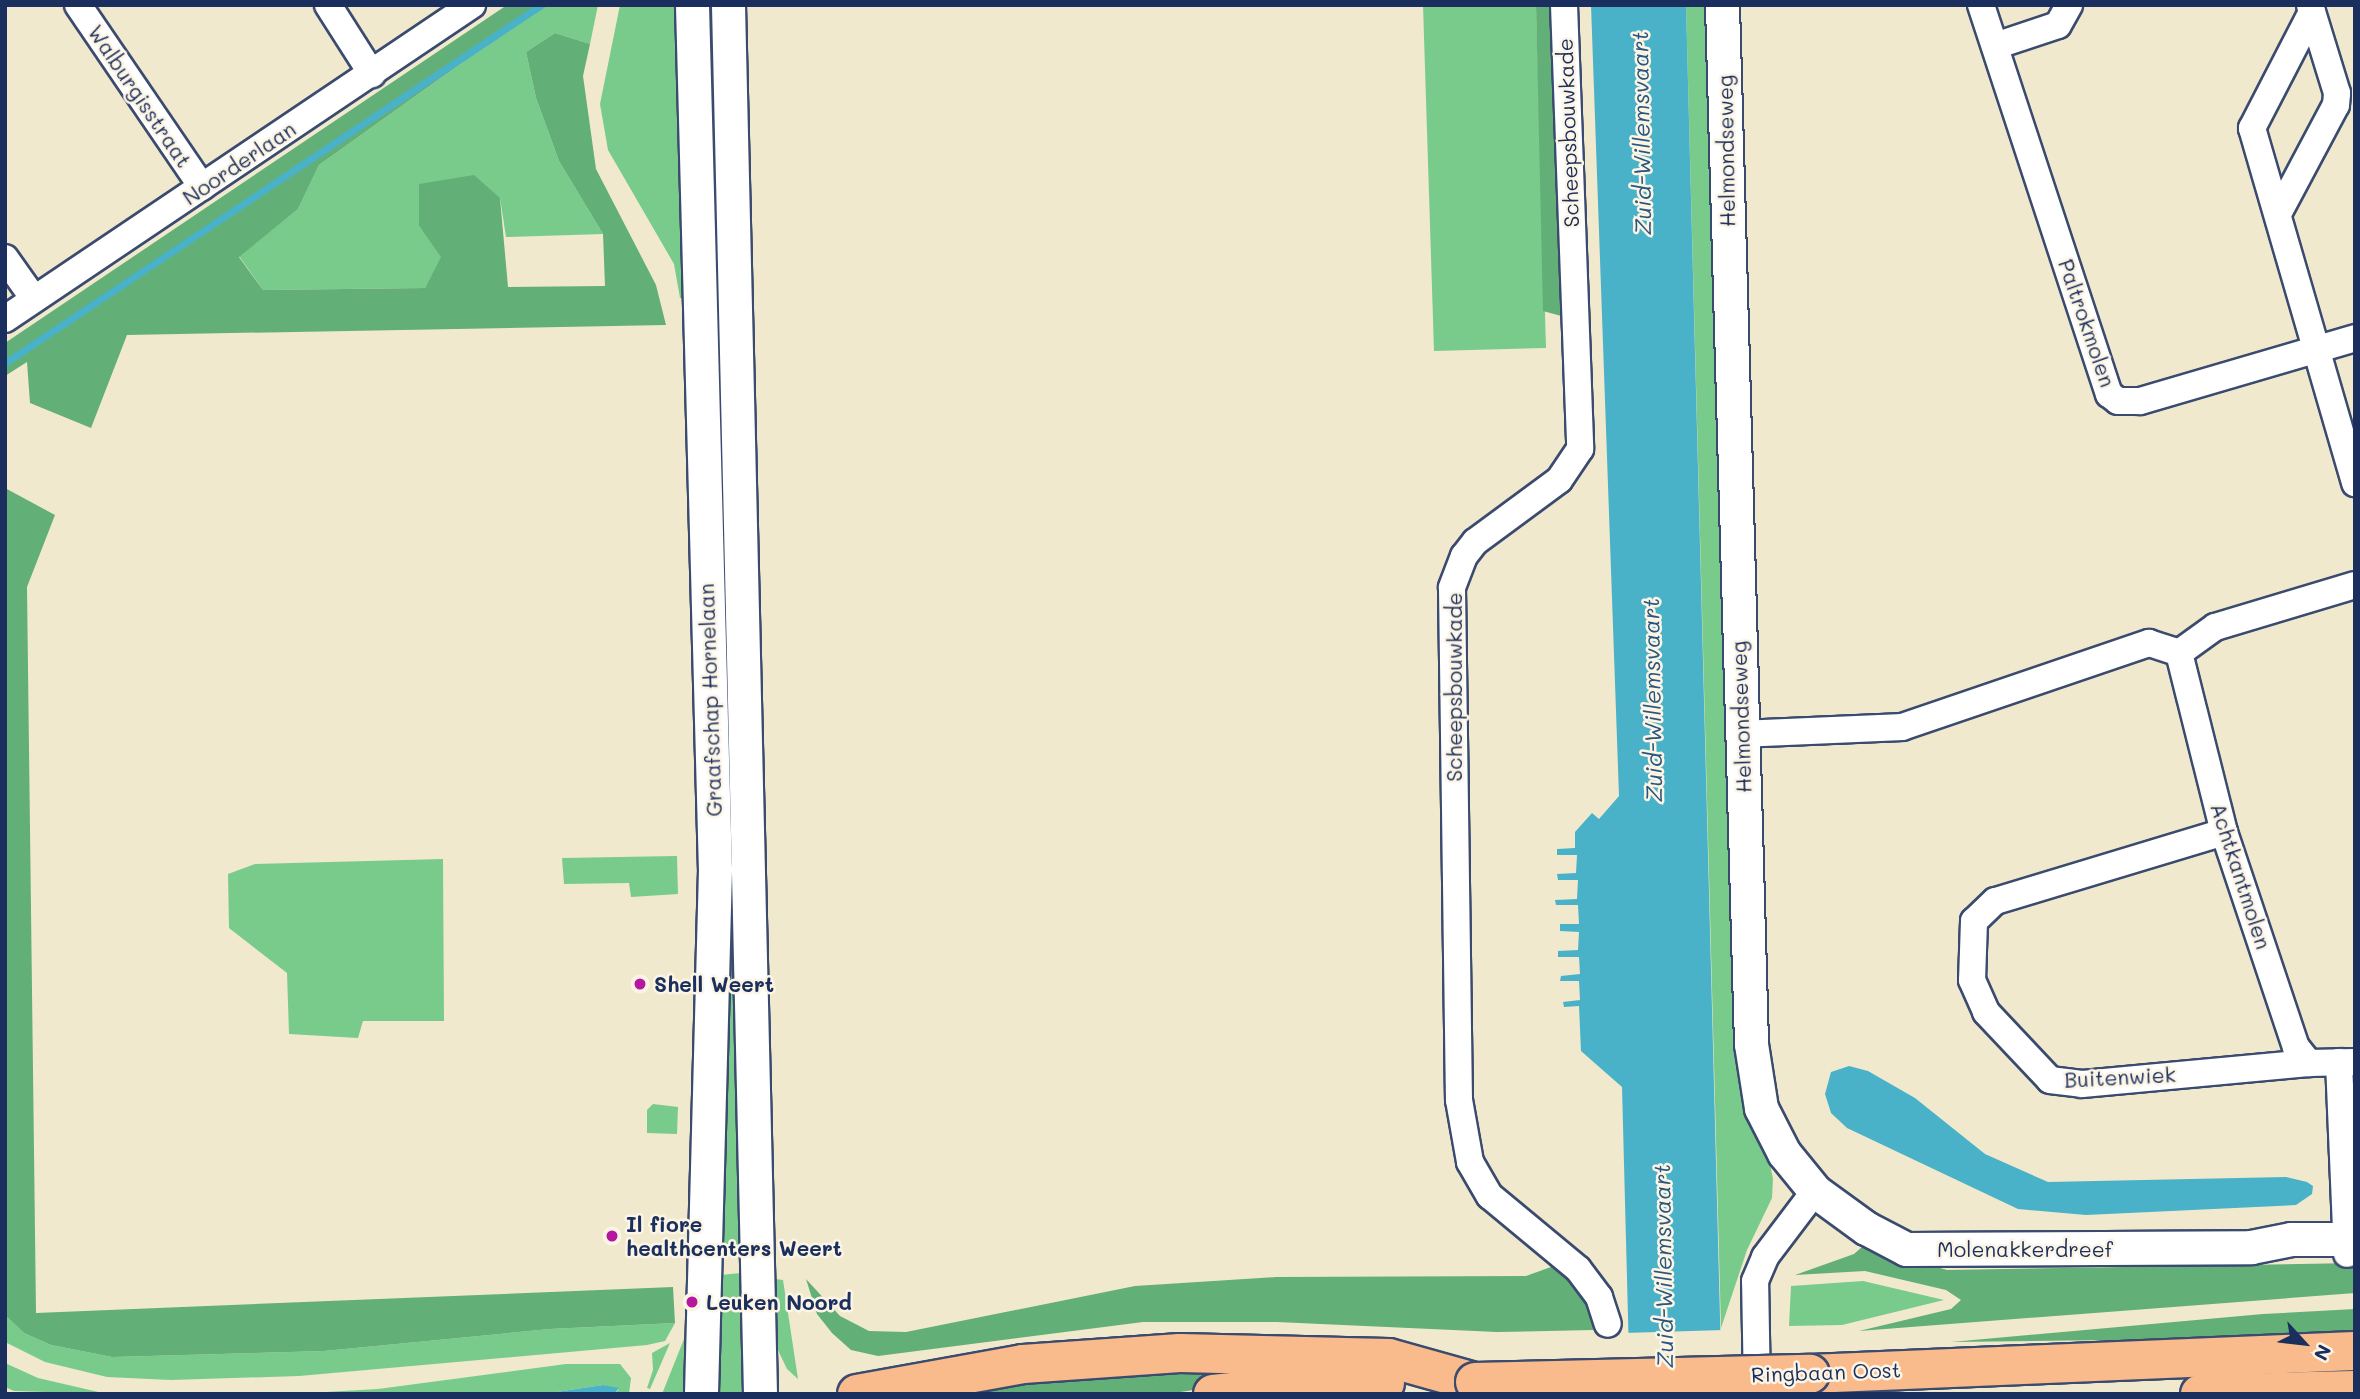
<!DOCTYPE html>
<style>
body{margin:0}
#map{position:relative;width:2360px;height:1399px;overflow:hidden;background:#f0e9cd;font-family:Mali,sans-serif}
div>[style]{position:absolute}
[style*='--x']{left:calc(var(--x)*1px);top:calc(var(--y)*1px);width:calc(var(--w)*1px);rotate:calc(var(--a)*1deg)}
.green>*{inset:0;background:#79cb8c}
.forest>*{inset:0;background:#62af78}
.water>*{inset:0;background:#49b2c8}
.pier>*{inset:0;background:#f0e9cd}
.stream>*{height:7px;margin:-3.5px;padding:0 3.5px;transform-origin:3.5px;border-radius:3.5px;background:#49b2c8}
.roads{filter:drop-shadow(2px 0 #3b4b6f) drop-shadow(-2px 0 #3b4b6f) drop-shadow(0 2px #3b4b6f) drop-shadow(0 -2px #3b4b6f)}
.minor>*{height:26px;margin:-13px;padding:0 13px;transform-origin:13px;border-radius:13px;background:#fff}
.tertiary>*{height:33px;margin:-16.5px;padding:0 16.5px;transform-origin:16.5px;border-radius:16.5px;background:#fff}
.primary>*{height:38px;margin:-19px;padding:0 19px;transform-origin:19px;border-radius:19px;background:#fabb8c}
.bridges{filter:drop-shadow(2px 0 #3b4b6f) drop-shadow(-2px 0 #3b4b6f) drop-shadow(0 2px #3b4b6f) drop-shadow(0 -2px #3b4b6f)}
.primary-bridge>*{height:38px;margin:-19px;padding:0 19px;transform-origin:19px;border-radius:19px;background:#fabb8c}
.dots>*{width:19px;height:19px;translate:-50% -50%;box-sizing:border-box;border:4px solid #fcf5e5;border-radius:50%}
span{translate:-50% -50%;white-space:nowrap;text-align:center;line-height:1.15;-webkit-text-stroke:5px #fcf5e5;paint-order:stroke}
.street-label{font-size:21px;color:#1b2f5e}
.poi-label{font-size:21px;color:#1b2f5e;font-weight:700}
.left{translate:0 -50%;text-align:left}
.water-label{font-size:23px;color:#29567e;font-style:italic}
.frame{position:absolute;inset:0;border:7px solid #1b2f5e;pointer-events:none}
.north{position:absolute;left:2269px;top:1308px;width:70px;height:70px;-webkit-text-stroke:5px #fcf5e5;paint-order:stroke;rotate:117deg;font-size:19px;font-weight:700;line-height:28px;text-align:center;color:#1b2f5e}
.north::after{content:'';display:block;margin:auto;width:24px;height:32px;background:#1b2f5e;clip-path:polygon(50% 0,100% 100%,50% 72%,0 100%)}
</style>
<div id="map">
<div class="green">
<i style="clip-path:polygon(543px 5px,598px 5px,590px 44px,555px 33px,526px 52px,536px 98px,559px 161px,603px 234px,506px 237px,500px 198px,419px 226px,442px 257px,425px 288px,263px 290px,239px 256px,298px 209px,319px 165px)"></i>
<i style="clip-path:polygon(620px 5px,683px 5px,687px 298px,680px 298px,674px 264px,608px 150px,600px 104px)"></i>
<i style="clip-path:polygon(1423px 5px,1536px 5px,1546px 348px,1434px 351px)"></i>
<i style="clip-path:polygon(1686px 5px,1708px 5px,1765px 1140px,1773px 1179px,1772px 1198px,1747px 1250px,1721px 1328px)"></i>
<i style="clip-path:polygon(677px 856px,678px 894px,631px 897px,629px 883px,564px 884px,562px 858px)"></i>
<i style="clip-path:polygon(443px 859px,444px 1021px,363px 1021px,358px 1038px,289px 1034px,287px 973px,229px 928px,228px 874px,255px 864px)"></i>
<i style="clip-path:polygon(726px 871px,741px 871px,752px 1257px,721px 1257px)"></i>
<i style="clip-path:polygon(653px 1104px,678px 1107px,677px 1134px,647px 1133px,647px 1110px)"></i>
<i style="clip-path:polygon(752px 1272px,754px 1394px,717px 1394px,720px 1275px)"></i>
<i style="clip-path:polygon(775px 1279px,783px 1280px,798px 1379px,787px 1369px,776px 1346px)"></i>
<i style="clip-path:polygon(1863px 1281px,1944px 1300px,1842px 1325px,1789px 1326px,1791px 1286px)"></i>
<i style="clip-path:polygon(5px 1315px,24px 1333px,51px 1345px,112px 1357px,324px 1351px,550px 1329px,675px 1323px,665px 1341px,647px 1345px,299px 1376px,171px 1380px,107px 1377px,45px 1362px,5px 1342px)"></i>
<i style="clip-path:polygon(686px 1334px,694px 1343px,692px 1394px,662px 1394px)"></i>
<i style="clip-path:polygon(670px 1343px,650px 1389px,647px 1388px,653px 1370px,652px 1353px)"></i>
<i style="clip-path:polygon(5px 1363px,38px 1378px,107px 1394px,14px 1391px,5px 1387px)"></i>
<i style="clip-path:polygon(566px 1364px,620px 1364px,631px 1378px,629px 1394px,614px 1394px,619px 1389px,603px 1385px,543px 1394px,291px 1394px,378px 1389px)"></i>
</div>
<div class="forest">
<i style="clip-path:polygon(507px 5px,543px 5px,319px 165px,298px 209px,239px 257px,263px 290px,425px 288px,441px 257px,419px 226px,419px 184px,474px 175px,500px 198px,508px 287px,605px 286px,603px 234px,559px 161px,536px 98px,526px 52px,555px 33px,590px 44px,583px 76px,596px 169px,656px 285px,666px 325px,127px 335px,91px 428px,30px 403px,27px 362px,5px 376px,5px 343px)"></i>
<i style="clip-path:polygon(1536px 5px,1557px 5px,1565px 317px,1543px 311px)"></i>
<i style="clip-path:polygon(5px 488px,55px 515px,27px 587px,36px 1313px,673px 1287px,675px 1323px,550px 1329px,324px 1351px,112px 1357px,51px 1345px,24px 1333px,5px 1315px)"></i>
<i style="clip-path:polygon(1871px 1239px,1910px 1259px,1947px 1270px,2355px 1263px,2355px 1293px,1859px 1331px,1951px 1309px,1961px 1300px,1946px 1290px,1865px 1271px,1795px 1275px,1854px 1254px)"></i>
<i style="clip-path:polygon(1562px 1263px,1593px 1312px,1593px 1330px,1497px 1332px,1277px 1322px,1143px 1322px,878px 1356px,851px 1350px,832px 1333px,817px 1314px,806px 1279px,840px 1316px,869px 1331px,906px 1332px,1135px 1286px,1276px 1277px,1526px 1276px)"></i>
<i style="clip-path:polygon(2355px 1309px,2355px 1337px,1951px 1342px,2263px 1314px)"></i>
<i style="clip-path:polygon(1213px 1365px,1246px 1382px,1167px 1394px,944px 1394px,1104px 1371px)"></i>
</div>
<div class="water">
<i style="clip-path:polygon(1591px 5px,1686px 5px,1722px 1394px,1630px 1394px,1622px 1087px,1581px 1051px,1579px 1006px,1564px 1007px,1563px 1002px,1580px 1000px,1579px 981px,1560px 981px,1561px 976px,1580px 974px,1579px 957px,1558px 957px,1558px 951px,1578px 950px,1579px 932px,1560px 931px,1560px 924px,1579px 924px,1578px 905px,1556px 905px,1555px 900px,1577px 899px,1578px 880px,1558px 880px,1557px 874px,1576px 873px,1577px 855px,1557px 855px,1557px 849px,1575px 848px,1575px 832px,1592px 813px,1599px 819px,1619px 796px)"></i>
<i style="clip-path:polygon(1849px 1066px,1868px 1071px,1915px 1098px,1985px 1154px,2048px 1182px,2286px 1177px,2307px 1182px,2313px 1186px,2312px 1194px,2296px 1205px,2086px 1215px,2018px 1209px,1847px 1128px,1831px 1113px,1825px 1094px,1831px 1072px)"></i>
<i style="clip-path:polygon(603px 1385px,619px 1388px,614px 1394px,543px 1394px)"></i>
</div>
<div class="pier">
<i style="clip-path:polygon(1724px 1330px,1726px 1394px,1626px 1394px,1624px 1333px)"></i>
</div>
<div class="stream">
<i style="--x:5;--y:363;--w:645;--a:-33.74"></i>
</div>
<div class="roads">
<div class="minor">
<i style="--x:78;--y:5;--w:220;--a:55.7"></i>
<i style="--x:328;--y:5;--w:82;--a:57.5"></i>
<i style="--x:1564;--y:5;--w:444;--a:87.9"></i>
<i style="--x:1580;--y:449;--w:37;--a:124"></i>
<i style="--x:1559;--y:480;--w:104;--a:143.6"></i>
<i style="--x:1475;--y:542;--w:18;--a:128"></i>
<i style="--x:1464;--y:556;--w:34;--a:111"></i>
<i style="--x:1452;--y:588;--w:512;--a:89.22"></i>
<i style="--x:1459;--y:1100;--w:63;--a:79.9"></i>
<i style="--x:1470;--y:1162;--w:39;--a:60"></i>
<i style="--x:1490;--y:1196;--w:114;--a:39.7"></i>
<i style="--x:1578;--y:1269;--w:35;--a:53"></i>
<i style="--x:1599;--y:1297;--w:28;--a:72"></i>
<i style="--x:1981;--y:5;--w:410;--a:71.8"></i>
<i style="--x:2109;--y:394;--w:11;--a:38"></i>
<i style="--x:2118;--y:401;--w:22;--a:0"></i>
<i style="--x:2140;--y:401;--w:224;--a:-16.3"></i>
<i style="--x:2312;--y:12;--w:131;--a:117.3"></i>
<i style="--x:2252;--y:128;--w:370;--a:73.8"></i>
<i style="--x:1995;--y:46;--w:66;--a:-18.4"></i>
<i style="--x:2058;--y:25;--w:23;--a:-61"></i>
<i style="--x:2279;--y:212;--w:121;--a:-62"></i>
<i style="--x:2336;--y:105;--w:12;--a:-85"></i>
<i style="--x:2337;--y:93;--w:92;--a:-107.1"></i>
<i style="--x:5;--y:258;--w:50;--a:54.7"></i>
<i style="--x:5;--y:319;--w:563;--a:-33.92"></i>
<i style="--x:2355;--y:585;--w:146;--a:163.3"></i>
<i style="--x:2215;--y:627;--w:44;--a:144.2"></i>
<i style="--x:2179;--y:653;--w:185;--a:75.9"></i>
<i style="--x:2224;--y:832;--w:227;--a:71.5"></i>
<i style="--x:2296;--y:1047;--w:21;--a:51"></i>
<i style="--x:2309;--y:1063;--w:46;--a:-1.2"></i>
<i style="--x:1741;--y:734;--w:161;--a:-2.5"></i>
<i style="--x:1902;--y:727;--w:261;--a:-18.8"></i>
<i style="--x:2149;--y:643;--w:32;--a:18"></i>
<i style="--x:2224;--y:832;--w:239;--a:163.2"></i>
<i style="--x:1995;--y:901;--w:29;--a:136"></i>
<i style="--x:1974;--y:921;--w:59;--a:91.9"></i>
<i style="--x:1972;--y:980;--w:35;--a:66"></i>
<i style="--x:1986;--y:1012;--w:93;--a:46.7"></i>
<i style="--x:2050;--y:1080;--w:32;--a:7"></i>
<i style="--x:2082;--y:1084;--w:228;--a:-5.3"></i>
<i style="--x:2339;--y:1062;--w:192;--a:87.6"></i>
<i style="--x:1757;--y:1391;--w:110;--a:-91"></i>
<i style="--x:1755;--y:1281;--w:26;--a:-67"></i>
<i style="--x:1765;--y:1257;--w:83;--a:-52.9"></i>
</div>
<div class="tertiary">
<i style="--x:692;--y:5;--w:864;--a:88.48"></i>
<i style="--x:715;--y:869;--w:525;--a:91.53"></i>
<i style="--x:728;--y:5;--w:1389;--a:88.68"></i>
<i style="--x:1722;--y:5;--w:1039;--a:88.4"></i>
<i style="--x:1751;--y:1044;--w:65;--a:81.1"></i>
<i style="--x:1761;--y:1108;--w:51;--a:62.9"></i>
<i style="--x:1784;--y:1153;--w:49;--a:50.8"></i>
<i style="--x:1815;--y:1191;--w:63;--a:36"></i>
<i style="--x:1866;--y:1228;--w:45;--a:27.7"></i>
<i style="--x:1906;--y:1249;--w:345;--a:-0.3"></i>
<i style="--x:2251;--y:1247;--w:41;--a:-11.3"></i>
<i style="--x:2291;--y:1239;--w:64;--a:0"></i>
</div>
<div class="primary">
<i style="--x:1810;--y:1374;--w:545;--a:-2.42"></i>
<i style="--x:857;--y:1394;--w:169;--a:-10.2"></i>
<i style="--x:1023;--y:1364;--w:157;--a:-4"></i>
<i style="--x:1180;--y:1353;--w:209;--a:1.4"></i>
<i style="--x:1389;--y:1358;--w:89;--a:15.6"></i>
<i style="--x:1213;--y:1394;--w:108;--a:-5.9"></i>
<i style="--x:1320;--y:1383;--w:65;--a:0"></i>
<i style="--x:2200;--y:1394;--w:155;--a:-1.5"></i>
</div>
</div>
<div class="bridges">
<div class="primary-bridge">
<i style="--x:1475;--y:1382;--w:335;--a:-1.4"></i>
</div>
</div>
<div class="dots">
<i style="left:640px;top:984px;background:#b5179e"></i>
<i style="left:612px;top:1236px;background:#b5179e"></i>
<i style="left:692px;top:1302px;background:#b5179e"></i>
</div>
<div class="street-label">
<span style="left:140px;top:96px;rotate:56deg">Walburgisstraat</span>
<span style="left:1568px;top:133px;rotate:-92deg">Scheepsbouwkade</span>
<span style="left:1726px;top:151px;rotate:-91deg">Helmondseweg</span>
<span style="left:239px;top:163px;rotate:-34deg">Noorderlaan</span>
<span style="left:2087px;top:323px;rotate:71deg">Paltrokmolen</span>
<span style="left:1454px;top:687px;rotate:-90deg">Scheepsbouwkade</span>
<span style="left:710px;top:700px;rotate:-92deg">Graafschap Hornelaan</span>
<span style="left:1741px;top:717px;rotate:-92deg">Helmondseweg</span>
<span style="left:2241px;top:876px;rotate:72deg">Achtkantmolen</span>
<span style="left:2120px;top:1077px;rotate:-3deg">Buitenwiek</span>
<span style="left:2025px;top:1249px">Molenakkerdreef</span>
<span style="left:1826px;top:1372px;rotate:-2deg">Ringbaan Oost</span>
</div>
<div class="poi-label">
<span class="left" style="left:654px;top:984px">Shell Weert</span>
<span class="left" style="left:626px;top:1236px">Il fiore<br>healthcenters Weert</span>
<span class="left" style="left:706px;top:1302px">Leuken Noord</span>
</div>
<div class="water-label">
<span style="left:1641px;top:133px;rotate:-91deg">Zuid-Willemsvaart</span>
<span style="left:1652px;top:700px;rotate:-91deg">Zuid-Willemsvaart</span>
<span style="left:1663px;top:1266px;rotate:-91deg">Zuid-Willemsvaart</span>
</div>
<div class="frame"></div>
<div class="north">N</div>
</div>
